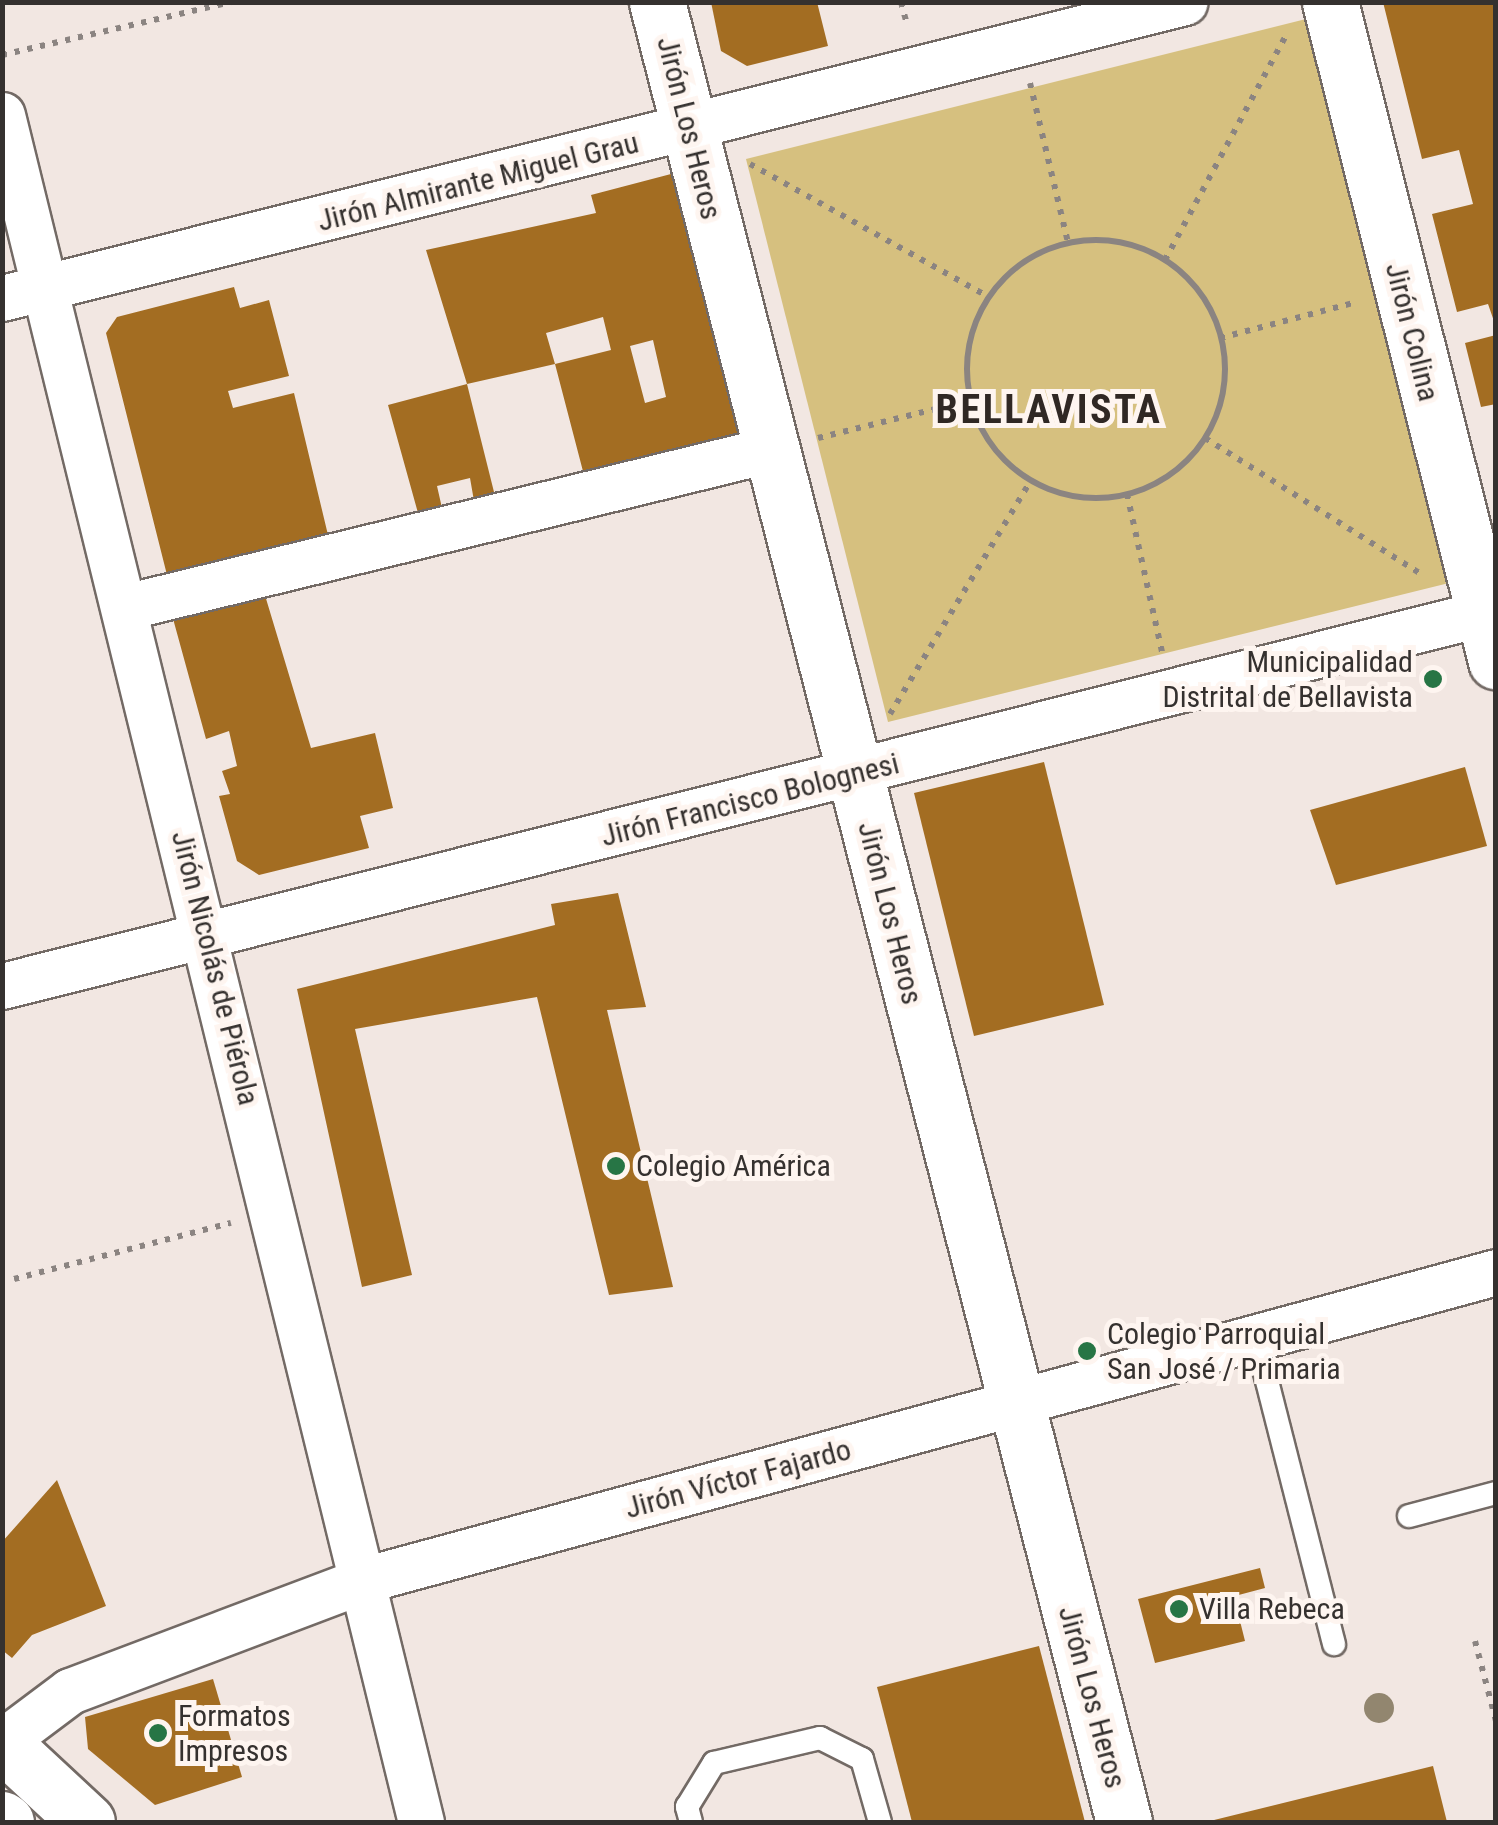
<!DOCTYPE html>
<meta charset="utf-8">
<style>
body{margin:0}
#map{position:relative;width:1498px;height:1825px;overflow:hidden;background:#f2e7e2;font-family:"Roboto Condensed",sans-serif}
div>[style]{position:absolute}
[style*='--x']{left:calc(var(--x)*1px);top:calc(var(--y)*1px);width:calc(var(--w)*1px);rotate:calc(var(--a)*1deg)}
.green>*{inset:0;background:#d6c07f}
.building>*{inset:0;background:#a36d22}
.path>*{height:6px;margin-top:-3px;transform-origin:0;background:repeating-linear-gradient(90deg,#8b8481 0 5px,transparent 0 13px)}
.path>.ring{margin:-3px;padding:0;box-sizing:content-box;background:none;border:6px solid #8b8481;border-radius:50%}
.roads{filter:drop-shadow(2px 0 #736a65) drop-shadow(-2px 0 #736a65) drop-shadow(0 2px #736a65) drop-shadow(0 -2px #736a65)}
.lane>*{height:22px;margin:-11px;padding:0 11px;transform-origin:11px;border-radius:11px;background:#fff}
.street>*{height:45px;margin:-22.5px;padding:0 22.5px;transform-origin:22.5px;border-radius:22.5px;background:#fff}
.secondary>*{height:55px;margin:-27.5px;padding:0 27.5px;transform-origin:27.5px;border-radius:27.5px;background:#fff}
.trees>*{width:30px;height:30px;margin:-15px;border-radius:50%;background:#92866f}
.dots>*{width:28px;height:28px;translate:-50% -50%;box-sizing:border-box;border:5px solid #fef5f0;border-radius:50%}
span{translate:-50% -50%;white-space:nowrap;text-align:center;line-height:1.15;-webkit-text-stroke:10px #fef5f0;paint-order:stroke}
.street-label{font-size:30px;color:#35312f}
.poi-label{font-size:30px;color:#35312f}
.right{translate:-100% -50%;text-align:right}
.left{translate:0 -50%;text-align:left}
.district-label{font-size:40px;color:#302824;font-weight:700;letter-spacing:2.5px}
.frame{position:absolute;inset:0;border:5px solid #35312f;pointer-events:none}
</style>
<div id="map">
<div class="green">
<i style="clip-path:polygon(1306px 19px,1449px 583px,888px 722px,746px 159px)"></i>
</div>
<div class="building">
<i style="clip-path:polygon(711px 2px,817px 2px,828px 46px,747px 66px,721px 51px)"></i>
<i style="clip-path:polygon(1383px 2px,1496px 2px,1496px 327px,1488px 304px,1457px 312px,1432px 214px,1473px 204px,1459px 150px,1422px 159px)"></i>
<i style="clip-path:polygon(evenodd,671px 174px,740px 437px,585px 479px,555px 364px,611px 350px,603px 317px,546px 333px,555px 364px,467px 384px,426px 250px,596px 213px,591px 195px,671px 174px,653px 340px,666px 397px,645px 403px,630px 346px,653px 340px)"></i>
<i style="clip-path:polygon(234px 287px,240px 308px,269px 300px,289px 376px,228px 391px,233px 408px,294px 393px,328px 535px,167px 575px,106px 333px,117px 317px)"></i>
<i style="clip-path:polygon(1496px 335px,1496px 404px,1481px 407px,1465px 343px)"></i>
<i style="clip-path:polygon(467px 384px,495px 496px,474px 501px,470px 478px,437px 486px,442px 508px,418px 513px,388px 405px)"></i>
<i style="clip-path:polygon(264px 592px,311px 748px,375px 733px,393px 808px,360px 816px,369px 848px,259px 875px,237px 861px,219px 796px,230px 794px,222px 771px,237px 766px,229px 731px,206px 739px,172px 615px)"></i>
<i style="clip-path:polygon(1044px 762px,1104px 1005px,974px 1036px,914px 793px)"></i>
<i style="clip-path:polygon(1465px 767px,1487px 846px,1336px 885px,1310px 810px)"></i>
<i style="clip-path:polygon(618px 893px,646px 1007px,607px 1010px,673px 1287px,609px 1295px,537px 997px,355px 1029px,412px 1275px,362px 1287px,297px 989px,555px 925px,551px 904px)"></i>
<i style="clip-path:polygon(57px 1480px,106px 1606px,32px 1635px,12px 1658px,2px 1650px,2px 1542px)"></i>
<i style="clip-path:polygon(1260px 1568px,1265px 1588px,1216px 1601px,1221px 1622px,1239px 1617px,1245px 1641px,1155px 1663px,1138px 1599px)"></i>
<i style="clip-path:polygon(1039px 1646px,1085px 1822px,912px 1822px,877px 1687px)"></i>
<i style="clip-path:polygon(213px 1679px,242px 1777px,155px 1805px,88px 1749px,85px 1717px)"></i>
<i style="clip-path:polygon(1433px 1766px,1447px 1822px,1210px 1822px,1210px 1821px)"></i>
</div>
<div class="path">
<i style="--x:901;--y:2;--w:24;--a:75"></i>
<i style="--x:2;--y:55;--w:236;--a:-13"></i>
<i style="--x:1030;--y:83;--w:163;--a:76.6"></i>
<i style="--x:750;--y:164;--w:274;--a:29.1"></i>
<i class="ring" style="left:967px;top:240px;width:252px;height:252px"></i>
<i style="--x:1165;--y:260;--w:259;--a:-61.7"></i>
<i style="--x:1220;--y:338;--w:142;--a:-14.7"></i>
<i style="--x:818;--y:438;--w:159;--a:-13.9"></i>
<i style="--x:1205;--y:438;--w:259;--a:32.2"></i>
<i style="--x:1127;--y:494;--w:162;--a:77.5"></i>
<i style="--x:890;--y:714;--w:273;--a:-58.9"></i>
<i style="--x:14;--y:1279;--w:224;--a:-14.5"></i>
<i style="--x:1475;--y:1641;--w:83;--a:75.3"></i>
</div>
<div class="roads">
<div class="lane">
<i style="--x:1256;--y:1338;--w:316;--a:75.7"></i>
<i style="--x:1409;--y:1516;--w:90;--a:-14.8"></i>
<i style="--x:691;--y:1822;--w:16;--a:-105"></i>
<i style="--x:687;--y:1807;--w:52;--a:-58.5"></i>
<i style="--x:714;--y:1763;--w:109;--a:-13.3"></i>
<i style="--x:820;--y:1738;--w:47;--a:26.6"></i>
<i style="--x:862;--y:1759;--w:66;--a:74.1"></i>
</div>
<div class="street">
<i style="--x:2;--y:115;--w:1758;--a:76.21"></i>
<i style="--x:2;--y:298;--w:1219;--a:-14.05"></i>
<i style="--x:129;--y:606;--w:662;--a:-13.72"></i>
<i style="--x:2;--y:986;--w:1541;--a:-14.13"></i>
<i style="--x:2;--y:1742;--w:85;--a:-36.9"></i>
<i style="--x:70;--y:1691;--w:317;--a:-20.7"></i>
<i style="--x:367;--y:1579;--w:1170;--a:-15.21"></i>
</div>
<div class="secondary">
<i style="--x:657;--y:2;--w:1879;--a:75.61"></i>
<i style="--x:1330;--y:2;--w:680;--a:75.86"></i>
<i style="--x:2;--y:1743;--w:116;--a:42.9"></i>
<i style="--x:2;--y:1819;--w:5;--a:37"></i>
</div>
</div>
<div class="trees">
<i style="left:1379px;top:1708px"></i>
</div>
<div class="dots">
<i style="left:1433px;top:679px;background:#277545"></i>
<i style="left:616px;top:1166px;background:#277545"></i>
<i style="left:1087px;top:1351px;background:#277545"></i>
<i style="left:1179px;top:1609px;background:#277545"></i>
<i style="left:158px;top:1733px;background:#277545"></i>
</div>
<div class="street-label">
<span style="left:689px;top:128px;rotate:76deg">Jirón Los Heros</span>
<span style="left:478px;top:182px;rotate:-14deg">Jirón Almirante Miguel Grau</span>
<span style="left:1412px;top:332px;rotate:76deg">Jirón Colina</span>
<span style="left:750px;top:800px;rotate:-14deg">Jirón Francisco Bolognesi</span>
<span style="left:890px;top:913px;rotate:76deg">Jirón Los Heros</span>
<span style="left:215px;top:968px;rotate:76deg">Jirón Nicolás de Piérola</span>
<span style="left:738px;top:1479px;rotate:-15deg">Jirón Víctor Fajardo</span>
<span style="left:1092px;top:1697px;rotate:75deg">Jirón Los Heros</span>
</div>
<div class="poi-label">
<span class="right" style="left:1413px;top:679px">Municipalidad<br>Distrital de Bellavista</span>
<span class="left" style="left:636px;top:1166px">Colegio América</span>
<span class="left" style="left:1107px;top:1351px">Colegio Parroquial<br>San José / Primaria</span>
<span class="left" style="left:1199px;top:1609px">Villa Rebeca</span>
<span class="left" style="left:178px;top:1733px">Formatos<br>Impresos</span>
</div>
<div class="district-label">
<span style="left:1049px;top:410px">BELLAVISTA</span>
</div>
<div class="frame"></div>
</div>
